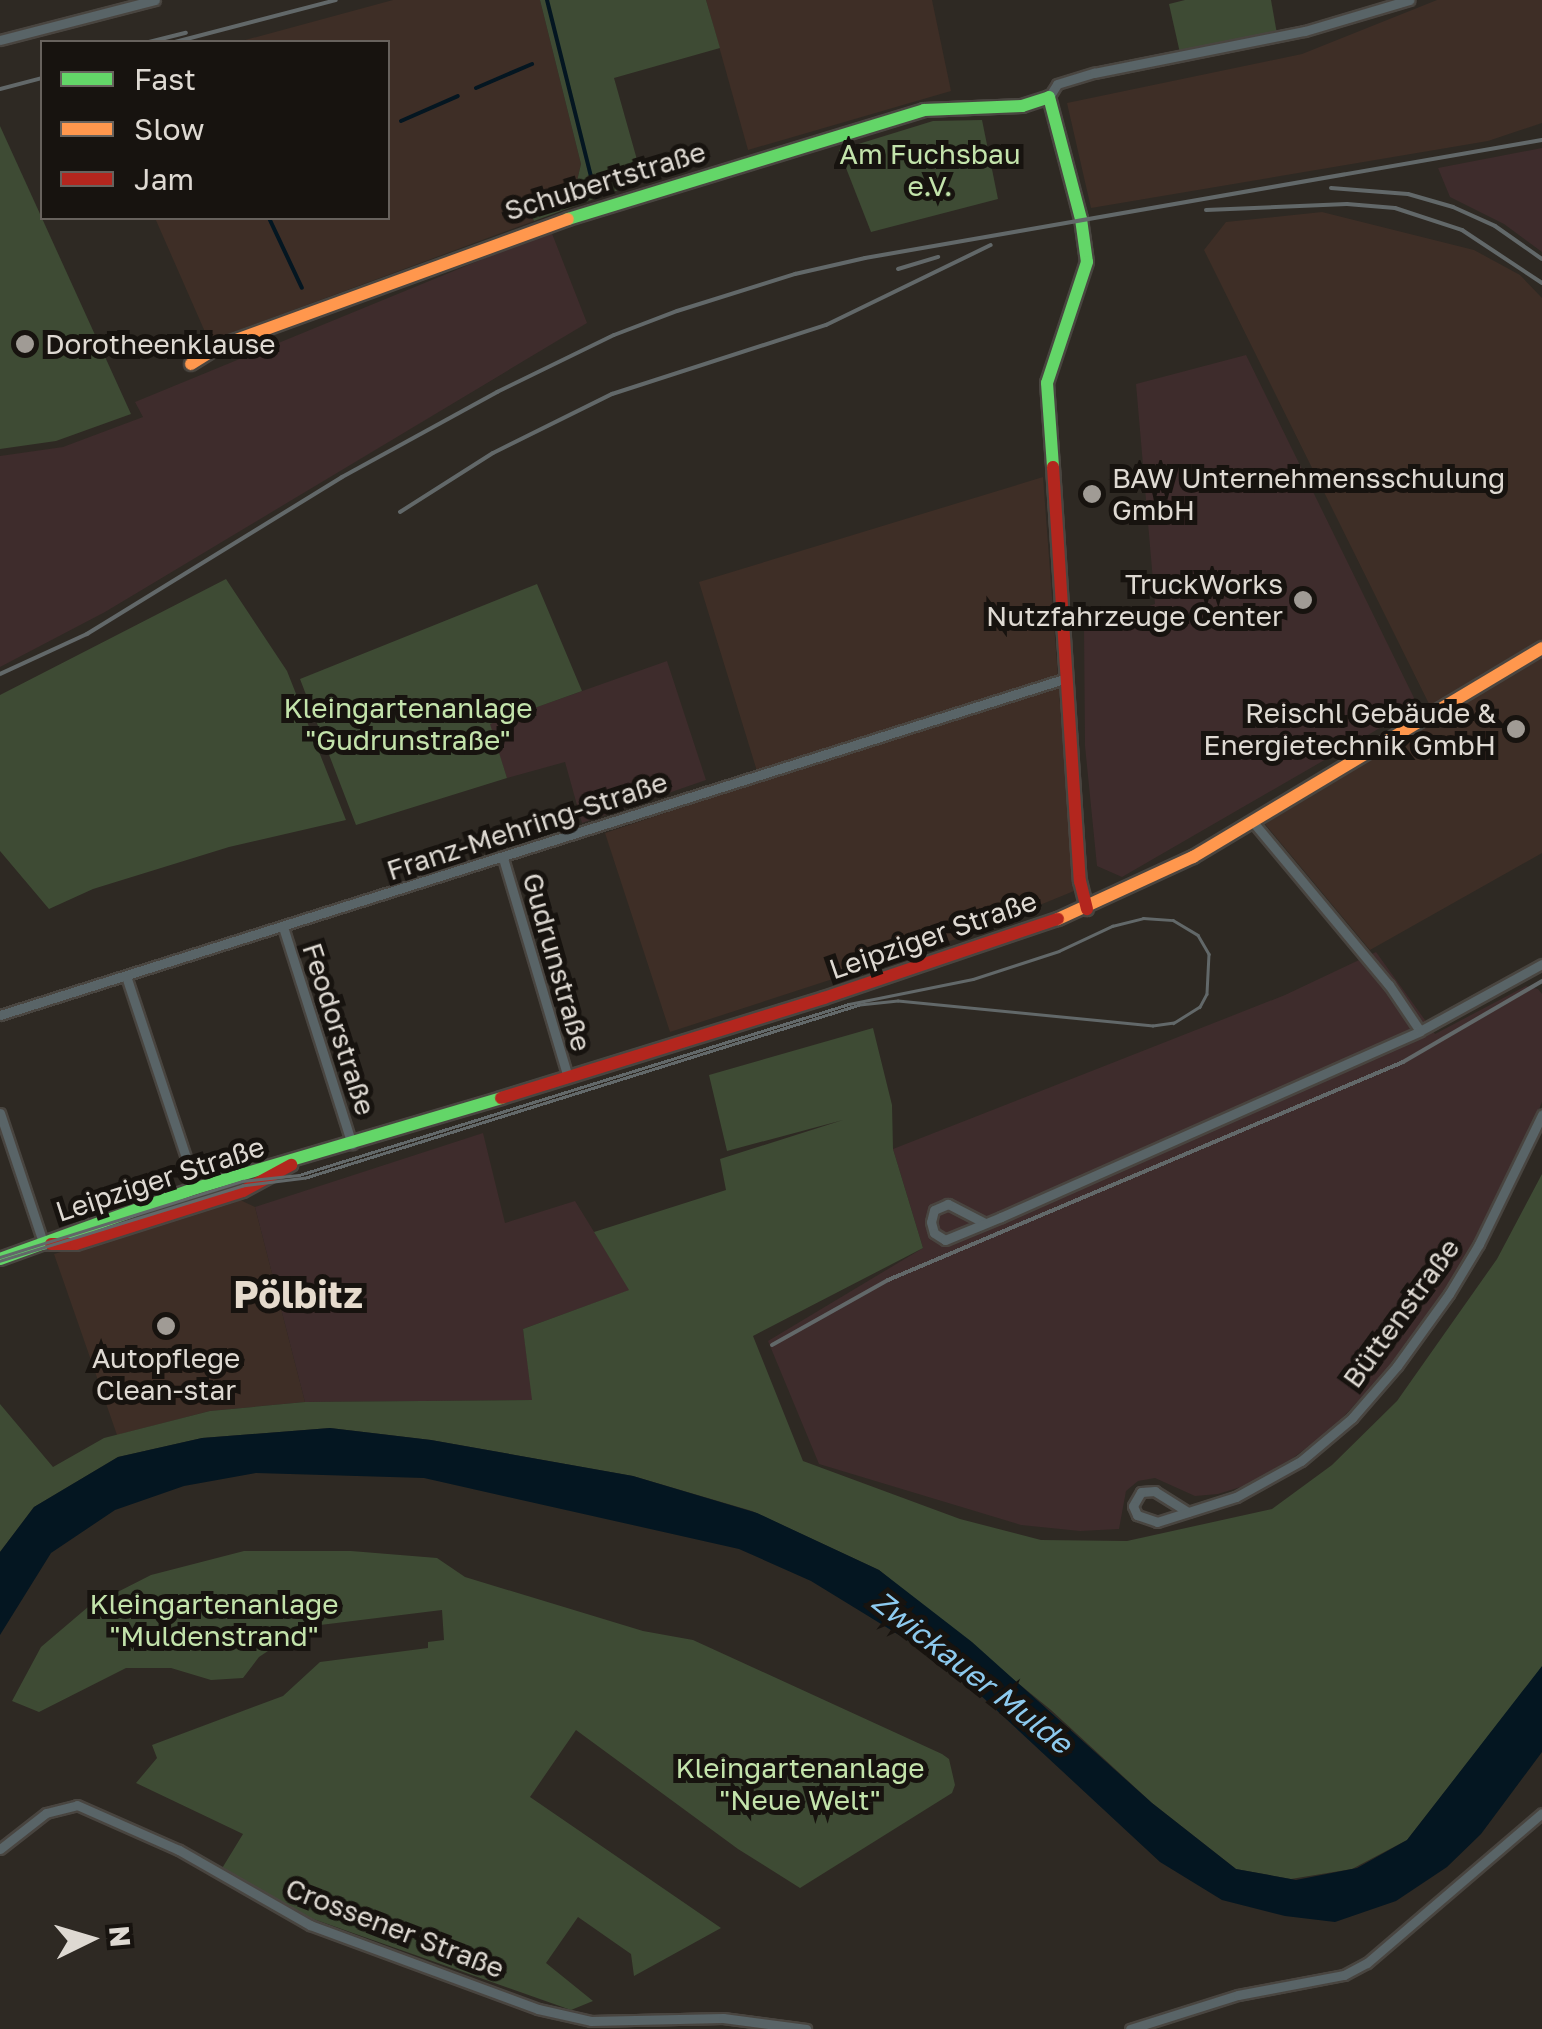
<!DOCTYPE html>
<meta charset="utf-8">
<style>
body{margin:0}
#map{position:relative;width:1542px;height:2029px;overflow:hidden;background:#2e2923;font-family:"Golos Text",sans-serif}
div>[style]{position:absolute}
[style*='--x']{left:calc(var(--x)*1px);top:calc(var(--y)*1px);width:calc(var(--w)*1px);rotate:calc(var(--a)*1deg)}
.commercial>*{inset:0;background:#3e2e26}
.industrial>*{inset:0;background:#3e2c2c}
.green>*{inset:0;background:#3e4b34}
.water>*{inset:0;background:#041621}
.stream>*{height:4px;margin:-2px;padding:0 2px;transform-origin:2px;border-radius:2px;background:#041621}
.roads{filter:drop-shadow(2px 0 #494540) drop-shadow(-2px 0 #494540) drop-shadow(0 2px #494540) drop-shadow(0 -2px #494540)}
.street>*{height:9px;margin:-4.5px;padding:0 4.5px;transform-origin:4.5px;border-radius:4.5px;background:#596467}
.fast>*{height:12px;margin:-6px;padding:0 6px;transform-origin:6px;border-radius:6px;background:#63d668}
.slow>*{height:12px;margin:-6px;padding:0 6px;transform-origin:6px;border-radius:6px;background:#ff974d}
.jam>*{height:12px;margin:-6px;padding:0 6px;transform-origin:6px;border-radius:6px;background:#b3261e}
.tram>*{height:2.5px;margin:-1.25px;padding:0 1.25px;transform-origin:1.25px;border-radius:1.25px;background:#626869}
.rail>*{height:4px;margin:-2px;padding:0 2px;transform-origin:2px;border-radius:2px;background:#626869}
.dots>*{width:28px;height:28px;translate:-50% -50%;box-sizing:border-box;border:5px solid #17130f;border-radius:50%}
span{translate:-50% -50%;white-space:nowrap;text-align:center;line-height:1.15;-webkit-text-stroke:10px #17130f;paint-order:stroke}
.park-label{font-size:28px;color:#c3e3ab}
.street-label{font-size:28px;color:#ded9d2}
.poi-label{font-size:28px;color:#ded9d2}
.left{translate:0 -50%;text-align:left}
.right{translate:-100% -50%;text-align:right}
.water-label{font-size:30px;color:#8dcaef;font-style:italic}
.district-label{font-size:38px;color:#e6dbcd;font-weight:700}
.legend{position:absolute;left:40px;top:40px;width:350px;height:180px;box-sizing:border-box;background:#17130f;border:2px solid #67625d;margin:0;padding:12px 18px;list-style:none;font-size:30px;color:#ded9d2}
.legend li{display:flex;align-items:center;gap:20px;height:50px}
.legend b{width:50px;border:2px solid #67625d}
.north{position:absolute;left:40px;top:1889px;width:100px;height:100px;-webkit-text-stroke:8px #17130f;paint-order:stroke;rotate:85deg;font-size:28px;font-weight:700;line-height:40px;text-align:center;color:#ded9d2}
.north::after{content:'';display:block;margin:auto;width:35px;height:45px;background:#ded9d2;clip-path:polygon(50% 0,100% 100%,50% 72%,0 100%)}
</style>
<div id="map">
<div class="commercial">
<i style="clip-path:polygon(393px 0,540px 0,581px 164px,577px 181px,526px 203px,534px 221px,209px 341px,155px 218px,388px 218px,388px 42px,238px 42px)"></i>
<i style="clip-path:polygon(706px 0,932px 0,951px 91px,748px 150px)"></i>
<i style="clip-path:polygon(1437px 0,1542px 0,1542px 123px,1488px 141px,1091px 208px,1067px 103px,1302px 54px)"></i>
<i style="clip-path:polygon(1322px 212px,1474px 250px,1520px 275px,1542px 298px,1542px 853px,1370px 950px,1265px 824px,1437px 720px,1204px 250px,1226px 222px)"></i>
<i style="clip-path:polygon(1043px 477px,1074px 891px,962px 937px,670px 1032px,605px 833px,760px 781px,699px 582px)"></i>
<i style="clip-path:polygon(238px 1199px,255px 1207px,305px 1402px,210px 1411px,117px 1435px,54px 1254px)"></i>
</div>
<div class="industrial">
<i style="clip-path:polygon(1542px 148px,1542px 252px,1504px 224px,1450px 197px,1438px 168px)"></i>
<i style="clip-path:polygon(551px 231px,587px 323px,105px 612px,0 667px,0 456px,63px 447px,143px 417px,135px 402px)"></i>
<i style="clip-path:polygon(1246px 355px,1418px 706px,1122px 877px,1097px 866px,1085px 746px,1084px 628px,1155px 604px,1136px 384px)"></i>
<i style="clip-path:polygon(667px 661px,706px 780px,582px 823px,565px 762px,507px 778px,489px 724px)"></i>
<i style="clip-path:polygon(1376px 952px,1435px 1034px,1526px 986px,1538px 989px,1542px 994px,1542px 1102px,1505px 1190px,1428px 1318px,1391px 1366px,1333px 1428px,1293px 1458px,1244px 1486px,1218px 1494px,1195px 1496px,1155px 1478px,1138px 1481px,1126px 1491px,1119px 1529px,1080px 1531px,1021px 1525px,819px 1464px,768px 1341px,923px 1248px,893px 1149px,1285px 995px)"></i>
<i style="clip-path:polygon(483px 1133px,505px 1223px,575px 1201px,630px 1290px,523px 1329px,533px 1400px,305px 1402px,255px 1207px)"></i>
</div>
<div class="green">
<i style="clip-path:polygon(540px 0,706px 0,720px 48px,614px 78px,643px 181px,534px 221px,526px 203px,577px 181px,581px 164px)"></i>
<i style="clip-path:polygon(1185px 0,1271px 0,1277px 34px,1180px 53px,1169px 4px)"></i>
<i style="clip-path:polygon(982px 120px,998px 199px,871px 232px,839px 150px,933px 121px)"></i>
<i style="clip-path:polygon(0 126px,131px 414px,56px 441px,0 449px)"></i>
<i style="clip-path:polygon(226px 579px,287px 671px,346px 820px,229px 847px,93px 889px,49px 909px,0 851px,0 695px)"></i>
<i style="clip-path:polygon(537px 584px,582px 691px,490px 724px,507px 778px,356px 825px,300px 679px)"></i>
<i style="clip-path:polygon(873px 1028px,892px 1105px,893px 1149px,923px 1248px,753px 1336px,803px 1461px,960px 1519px,1041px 1540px,1127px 1541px,1272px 1509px,1332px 1465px,1397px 1401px,1497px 1259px,1542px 1174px,1542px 1667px,1407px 1840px,1352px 1869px,1291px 1879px,1236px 1869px,1152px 1803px,1051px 1710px,879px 1570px,752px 1511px,633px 1476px,431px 1440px,330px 1428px,202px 1438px,118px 1457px,34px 1507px,0 1552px,0 1404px,53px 1467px,104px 1438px,210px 1411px,305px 1402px,532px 1400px,523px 1329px,629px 1290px,594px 1232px,726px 1190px,720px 1159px,843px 1120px,727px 1151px,709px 1075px)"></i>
<i style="clip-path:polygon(244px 1551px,351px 1551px,437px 1558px,465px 1577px,643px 1631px,693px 1640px,942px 1754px,949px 1759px,955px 1785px,952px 1793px,800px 1888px,738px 1849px,576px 1730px,530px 1797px,721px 1928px,634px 1976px,631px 1954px,578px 1917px,546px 1963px,593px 2001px,571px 2010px,285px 1909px,221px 1870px,243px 1834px,136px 1783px,157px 1758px,152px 1745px,283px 1696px,320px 1662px,428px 1648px,428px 1642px,444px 1640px,442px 1610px,304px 1627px,259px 1657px,243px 1678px,211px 1680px,171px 1668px,126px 1668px,39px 1712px,12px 1701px,41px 1647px,88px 1607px,151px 1575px)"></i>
</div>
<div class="water">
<i style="clip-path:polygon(330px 1428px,431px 1440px,633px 1476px,757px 1513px,879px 1570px,972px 1642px,1152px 1803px,1236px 1869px,1296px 1880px,1357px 1868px,1407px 1840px,1542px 1666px,1542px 1752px,1481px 1834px,1447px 1867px,1396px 1901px,1335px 1922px,1285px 1916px,1222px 1900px,1160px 1862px,948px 1665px,811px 1581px,739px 1549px,424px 1478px,256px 1473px,184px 1486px,115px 1510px,51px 1553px,0 1635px,0 1552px,34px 1507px,118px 1457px,202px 1438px)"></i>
</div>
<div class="stream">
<i style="--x:547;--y:0;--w:203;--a:76"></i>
<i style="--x:476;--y:88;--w:61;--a:-23.2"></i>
<i style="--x:401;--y:121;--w:62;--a:-23.7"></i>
<i style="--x:269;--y:218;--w:77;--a:64.8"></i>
</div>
<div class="roads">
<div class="street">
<i style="--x:0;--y:40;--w:160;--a:-14.5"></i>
<i style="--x:1049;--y:97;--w:15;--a:-58"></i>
<i style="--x:1057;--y:84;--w:39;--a:-17"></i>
<i style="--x:1094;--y:73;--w:215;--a:-11.3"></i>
<i style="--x:1305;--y:31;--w:109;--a:-16.6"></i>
<i style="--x:1253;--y:822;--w:212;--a:50.2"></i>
<i style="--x:1389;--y:985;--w:55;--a:56"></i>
<i style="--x:503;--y:858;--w:229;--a:73.5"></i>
<i style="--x:283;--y:927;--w:228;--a:72.4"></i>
<i style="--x:126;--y:976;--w:223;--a:71.7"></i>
<i style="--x:0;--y:1015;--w:1119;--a:-17.53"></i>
<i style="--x:0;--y:1113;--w:139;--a:71.6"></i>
<i style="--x:985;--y:1223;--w:42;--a:-152.8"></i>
<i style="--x:948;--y:1204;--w:15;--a:157"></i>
<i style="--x:934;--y:1210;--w:12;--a:104"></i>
<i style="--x:931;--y:1222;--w:11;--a:75"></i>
<i style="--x:934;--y:1233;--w:13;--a:32"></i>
<i style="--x:945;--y:1240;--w:61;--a:-22.3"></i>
<i style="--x:1001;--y:1217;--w:458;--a:-23.9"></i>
<i style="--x:1420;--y:1031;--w:139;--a:-28.8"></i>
<i style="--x:1188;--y:1512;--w:39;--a:-148"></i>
<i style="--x:1155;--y:1491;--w:14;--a:176"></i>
<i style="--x:1141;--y:1492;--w:16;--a:120"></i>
<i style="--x:1133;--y:1506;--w:10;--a:66"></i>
<i style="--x:1137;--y:1515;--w:21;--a:19"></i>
<i style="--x:1157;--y:1522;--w:83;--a:-17.6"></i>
<i style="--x:1236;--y:1497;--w:74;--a:-29"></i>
<i style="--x:1301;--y:1461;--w:67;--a:-40.1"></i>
<i style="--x:1352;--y:1418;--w:69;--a:-49.1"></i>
<i style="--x:1397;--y:1366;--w:89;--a:-54.2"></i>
<i style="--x:1449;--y:1294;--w:58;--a:-59"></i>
<i style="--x:1479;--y:1244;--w:144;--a:-64"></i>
<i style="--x:0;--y:1849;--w:58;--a:-38"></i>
<i style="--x:46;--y:1813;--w:32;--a:-14"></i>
<i style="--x:77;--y:1805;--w:111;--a:23.8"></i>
<i style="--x:179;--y:1850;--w:151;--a:29.8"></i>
<i style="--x:310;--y:1925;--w:243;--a:20.2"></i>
<i style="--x:538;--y:2009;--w:54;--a:12.8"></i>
<i style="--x:591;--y:2021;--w:132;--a:-1.3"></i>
<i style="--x:723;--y:2018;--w:84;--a:7.5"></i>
<i style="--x:1130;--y:2029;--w:113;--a:-17.5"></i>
<i style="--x:1238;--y:1995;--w:108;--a:-10.7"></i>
<i style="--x:1344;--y:1975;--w:26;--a:-28"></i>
<i style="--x:1367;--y:1963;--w:230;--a:-40.6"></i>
</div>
<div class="fast">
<i style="--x:568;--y:219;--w:372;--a:-17"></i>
<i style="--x:924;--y:110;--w:98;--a:-2.3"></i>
<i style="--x:1022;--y:106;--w:28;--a:-18"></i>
<i style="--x:1049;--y:97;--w:126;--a:75.3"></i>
<i style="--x:1081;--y:219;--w:43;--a:82.1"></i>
<i style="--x:1087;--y:262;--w:127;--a:108.3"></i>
<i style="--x:1047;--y:383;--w:84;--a:85.9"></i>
<i style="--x:0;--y:1259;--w:208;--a:-19.9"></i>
<i style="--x:196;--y:1188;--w:318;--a:-16.4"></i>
</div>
<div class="slow">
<i style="--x:191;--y:364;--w:36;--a:-32"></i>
<i style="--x:222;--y:345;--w:368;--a:-20"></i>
<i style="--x:1058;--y:919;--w:149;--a:-24.7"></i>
<i style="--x:1193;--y:857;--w:407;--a:-30.9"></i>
</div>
<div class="jam">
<i style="--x:1053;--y:467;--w:415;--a:86.3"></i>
<i style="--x:1080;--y:881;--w:29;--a:76"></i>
<i style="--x:501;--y:1098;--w:338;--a:-17.2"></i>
<i style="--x:824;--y:998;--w:247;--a:-18.7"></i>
<i style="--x:51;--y:1244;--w:25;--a:0"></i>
<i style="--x:76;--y:1244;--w:175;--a:-17.6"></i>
<i style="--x:243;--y:1191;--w:55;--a:-28.4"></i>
</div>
</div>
<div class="tram">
<i style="--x:0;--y:1257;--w:254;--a:-17.4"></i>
<i style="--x:242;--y:1181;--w:57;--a:-6"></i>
<i style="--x:299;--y:1175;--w:576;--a:-17.27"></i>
<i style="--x:849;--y:1004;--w:126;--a:-11.4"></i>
<i style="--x:973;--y:979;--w:90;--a:-18"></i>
<i style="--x:1059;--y:951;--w:59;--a:-25.3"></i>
<i style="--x:1112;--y:926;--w:32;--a:-14"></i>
<i style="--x:1143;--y:918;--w:30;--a:4"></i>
<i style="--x:1173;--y:920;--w:29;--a:31"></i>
<i style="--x:1198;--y:935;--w:22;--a:60"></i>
<i style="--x:1209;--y:954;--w:40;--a:92.9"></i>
<i style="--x:1207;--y:994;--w:15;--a:118"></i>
<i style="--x:1200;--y:1007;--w:31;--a:148"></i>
<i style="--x:1174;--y:1023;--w:21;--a:172"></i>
<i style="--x:1153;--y:1026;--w:256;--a:-174.4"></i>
<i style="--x:898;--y:1001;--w:38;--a:174"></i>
<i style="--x:860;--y:1005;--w:580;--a:162.66"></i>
<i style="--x:306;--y:1178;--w:64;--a:172.8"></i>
<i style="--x:243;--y:1186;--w:254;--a:162.8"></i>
</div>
<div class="rail">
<i style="--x:149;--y:42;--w:38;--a:-14"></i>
<i style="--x:175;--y:42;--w:166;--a:-14.6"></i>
<i style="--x:0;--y:89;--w:43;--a:-14.7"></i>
<i style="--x:1331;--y:188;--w:77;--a:4.5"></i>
<i style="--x:1408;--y:194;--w:47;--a:16.1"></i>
<i style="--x:1453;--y:207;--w:46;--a:24.3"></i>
<i style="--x:1495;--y:226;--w:57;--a:35.1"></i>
<i style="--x:1206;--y:210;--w:141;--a:-2.4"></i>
<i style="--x:1347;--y:204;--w:48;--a:4.8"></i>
<i style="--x:1395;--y:208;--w:71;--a:18.2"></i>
<i style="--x:1462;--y:230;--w:96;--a:33.5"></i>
<i style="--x:898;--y:269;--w:42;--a:-16.7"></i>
<i style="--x:400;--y:512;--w:110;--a:-32.4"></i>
<i style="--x:493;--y:453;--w:133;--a:-26.4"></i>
<i style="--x:612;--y:394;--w:225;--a:-17.9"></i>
<i style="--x:826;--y:325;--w:183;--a:-25.9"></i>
<i style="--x:0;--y:674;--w:96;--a:-24.7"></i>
<i style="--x:87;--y:634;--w:299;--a:-31.6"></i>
<i style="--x:342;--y:477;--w:177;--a:-28.7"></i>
<i style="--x:497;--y:392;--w:130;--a:-26"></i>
<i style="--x:614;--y:335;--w:67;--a:-20.9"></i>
<i style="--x:677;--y:311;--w:124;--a:-17.4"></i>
<i style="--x:795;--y:274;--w:72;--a:-12.9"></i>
<i style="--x:865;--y:258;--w:687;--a:-9.89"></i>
<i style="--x:772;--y:1345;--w:133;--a:-29.3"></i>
<i style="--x:888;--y:1280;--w:559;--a:-22.94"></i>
<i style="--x:1403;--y:1062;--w:161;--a:-30.2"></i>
</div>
<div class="dots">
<i style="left:25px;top:344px;background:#a09b95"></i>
<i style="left:1092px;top:494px;background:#a09b95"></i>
<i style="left:1303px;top:600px;background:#a09b95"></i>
<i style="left:1516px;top:729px;background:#a09b95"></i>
<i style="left:166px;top:1326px;background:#a09b95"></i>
</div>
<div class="park-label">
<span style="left:930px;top:170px">Am Fuchsbau<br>e.V.</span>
<span style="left:408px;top:724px">Kleingartenanlage<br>"Gudrunstraße"</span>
<span style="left:214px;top:1620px">Kleingartenanlage<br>"Muldenstrand"</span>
<span style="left:800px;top:1784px">Kleingartenanlage<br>"Neue Welt"</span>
</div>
<div class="street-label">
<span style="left:605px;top:181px;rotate:-17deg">Schubertstraße</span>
<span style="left:527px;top:826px;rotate:-18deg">Franz-Mehring-Straße</span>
<span style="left:933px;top:935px;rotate:-19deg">Leipziger Straße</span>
<span style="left:557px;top:962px;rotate:74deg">Gudrunstraße</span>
<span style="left:339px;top:1029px;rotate:72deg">Feodorstraße</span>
<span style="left:160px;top:1179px;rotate:-18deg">Leipziger Straße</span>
<span style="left:1401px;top:1313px;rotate:-54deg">Büttenstraße</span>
<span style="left:395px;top:1928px;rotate:21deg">Crossener Straße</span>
</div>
<div class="poi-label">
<span class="left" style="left:45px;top:344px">Dorotheenklause</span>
<span class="left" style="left:1112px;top:494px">BAW Unternehmensschulung<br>GmbH</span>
<span class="right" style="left:1283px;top:600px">TruckWorks<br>Nutzfahrzeuge Center</span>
<span class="right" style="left:1496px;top:729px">Reischl Gebäude &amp;<br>Energietechnik GmbH</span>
<span style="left:166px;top:1374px">Autopflege<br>Clean-star</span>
</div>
<div class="water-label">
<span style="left:972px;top:1672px;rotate:38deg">Zwickauer Mulde</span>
</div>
<div class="district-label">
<span style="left:298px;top:1294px">Pölbitz</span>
</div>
<ul class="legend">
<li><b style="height:12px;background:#63d668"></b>Fast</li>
<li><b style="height:12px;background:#ff974d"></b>Slow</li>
<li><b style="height:12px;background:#b3261e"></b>Jam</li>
</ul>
<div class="north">N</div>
</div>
